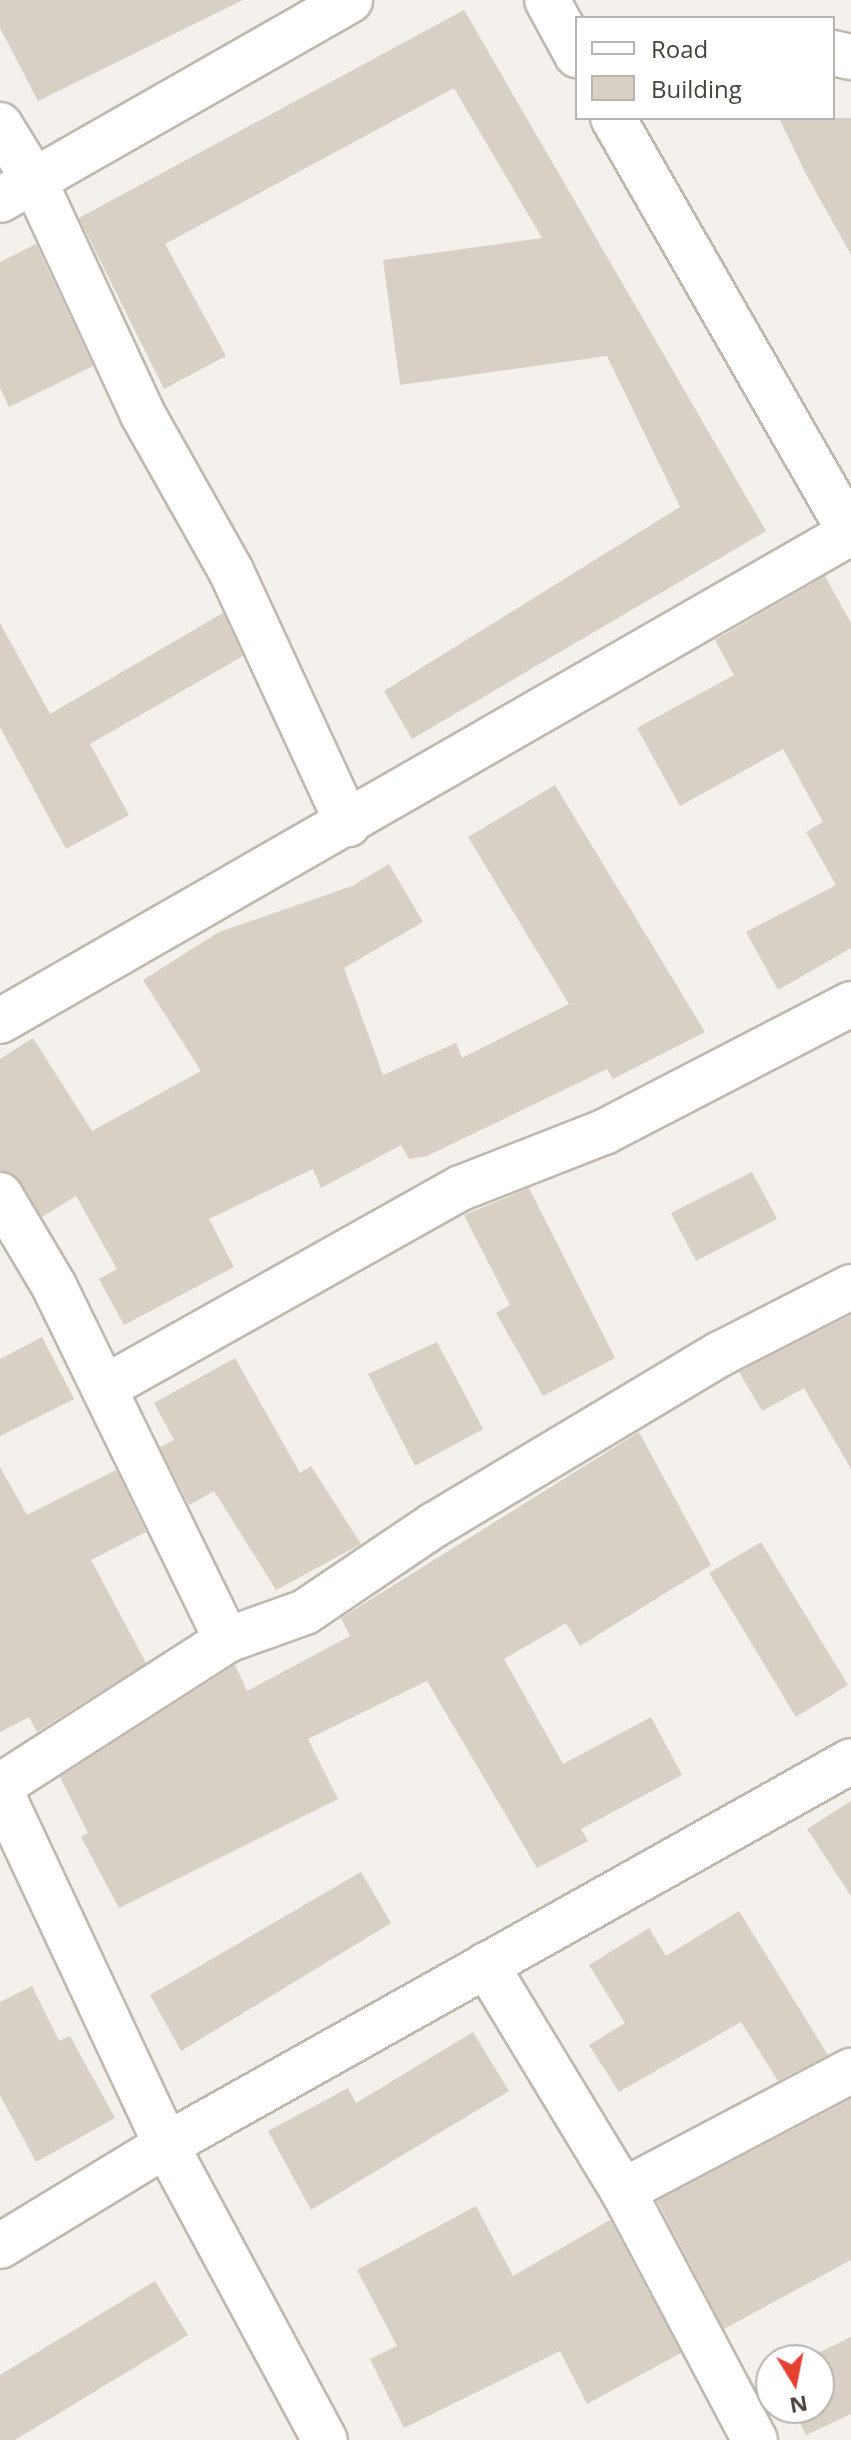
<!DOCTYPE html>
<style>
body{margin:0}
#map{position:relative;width:851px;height:2440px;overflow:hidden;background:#f4f1ec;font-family:"Open Sans",sans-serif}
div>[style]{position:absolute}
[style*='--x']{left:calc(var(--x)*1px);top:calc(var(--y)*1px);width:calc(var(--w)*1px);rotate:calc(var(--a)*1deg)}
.building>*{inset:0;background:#d8cfc5}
.roads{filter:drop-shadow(2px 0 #bfb8af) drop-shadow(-2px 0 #bfb8af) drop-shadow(0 2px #bfb8af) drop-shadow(0 -2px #bfb8af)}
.minor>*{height:44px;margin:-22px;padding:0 22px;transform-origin:22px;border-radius:22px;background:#fff}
span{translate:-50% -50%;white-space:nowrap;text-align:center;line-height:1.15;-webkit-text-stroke:6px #fff;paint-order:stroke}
.legend{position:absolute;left:575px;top:16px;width:260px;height:104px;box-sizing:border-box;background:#fff;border:2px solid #b6b3b0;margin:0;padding:10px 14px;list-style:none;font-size:24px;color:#48423a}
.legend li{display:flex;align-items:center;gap:16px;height:40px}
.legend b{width:40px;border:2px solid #b6b3b0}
.north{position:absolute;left:755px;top:2344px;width:80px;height:80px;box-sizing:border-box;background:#fff;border:2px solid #b6b3b0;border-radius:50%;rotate:170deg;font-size:22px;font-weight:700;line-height:32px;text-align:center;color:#48423a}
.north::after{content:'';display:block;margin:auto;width:28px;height:36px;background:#e64031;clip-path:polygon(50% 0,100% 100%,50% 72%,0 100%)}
</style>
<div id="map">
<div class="building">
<i style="clip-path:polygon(0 0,243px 0,38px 101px,0 28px)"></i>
<i style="clip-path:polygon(464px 10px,766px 531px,412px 739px,384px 691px,680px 507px,607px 356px,400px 385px,383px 260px,542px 238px,454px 88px,165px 244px,226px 356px,164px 389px,79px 218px)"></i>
<i style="clip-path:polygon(779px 118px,851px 118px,851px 255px,806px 174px)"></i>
<i style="clip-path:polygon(36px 244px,93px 366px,9px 407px,0 388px,0 262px)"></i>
<i style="clip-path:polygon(825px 576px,851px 623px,851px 948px,778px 990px,746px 932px,836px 885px,806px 832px,823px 822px,783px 749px,680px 806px,637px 728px,734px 675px,715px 640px)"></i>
<i style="clip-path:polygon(223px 613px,243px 656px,90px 744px,129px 815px,66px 849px,0 727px,0 623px,50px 714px)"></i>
<i style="clip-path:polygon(555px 785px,705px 1032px,613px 1079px,607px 1069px,427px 1156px,409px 1159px,401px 1145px,321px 1188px,313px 1169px,209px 1219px,234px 1267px,124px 1325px,99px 1279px,117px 1269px,76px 1196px,42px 1217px,21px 1182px,0 1170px,0 1059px,33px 1038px,92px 1131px,201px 1071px,143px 980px,219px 932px,352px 886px,389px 864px,423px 922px,344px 968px,383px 1075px,456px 1043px,462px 1058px,569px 1004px,468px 837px)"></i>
<i style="clip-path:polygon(752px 1172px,777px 1219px,696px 1261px,671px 1213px)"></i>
<i style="clip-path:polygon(529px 1188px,615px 1358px,543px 1396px,496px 1313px,510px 1305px,464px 1215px)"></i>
<i style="clip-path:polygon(851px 1315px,851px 1469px,804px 1388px,762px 1411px,739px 1372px)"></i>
<i style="clip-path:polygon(42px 1337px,74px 1399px,0 1436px,0 1359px)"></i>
<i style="clip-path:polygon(437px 1342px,483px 1429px,415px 1466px,368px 1374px)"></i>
<i style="clip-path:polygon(235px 1358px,300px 1473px,311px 1466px,361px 1544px,276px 1590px,214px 1491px,189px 1505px,160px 1447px,174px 1440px,154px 1403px)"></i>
<i style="clip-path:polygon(639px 1432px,711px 1565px,580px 1646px,566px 1623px,504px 1659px,563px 1764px,651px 1717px,682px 1775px,581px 1829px,588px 1841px,537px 1868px,427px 1681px,308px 1739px,338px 1799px,119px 1908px,81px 1837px,88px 1833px,60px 1777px,235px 1665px,247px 1691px,350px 1636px,341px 1618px)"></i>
<i style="clip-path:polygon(0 1467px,27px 1515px,116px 1470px,146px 1532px,91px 1560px,146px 1663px,37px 1732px,29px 1717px,0 1732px)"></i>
<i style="clip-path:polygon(761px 1542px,848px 1685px,796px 1717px,709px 1573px)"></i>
<i style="clip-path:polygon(851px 1801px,851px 1896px,807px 1829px)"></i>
<i style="clip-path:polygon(361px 1872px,391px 1923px,181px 2051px,150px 1995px)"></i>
<i style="clip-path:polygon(739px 1911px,828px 2055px,778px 2081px,741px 2022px,619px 2092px,589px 2045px,625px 2023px,589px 1965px,649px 1928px,666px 1956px)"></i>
<i style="clip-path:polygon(32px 1986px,59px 2041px,70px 2036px,115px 2118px,36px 2162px,0 2095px,0 2002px)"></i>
<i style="clip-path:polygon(473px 2032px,509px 2091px,311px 2210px,268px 2131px,348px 2088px,356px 2103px)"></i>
<i style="clip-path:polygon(851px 2099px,851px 2260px,724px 2329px,657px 2201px)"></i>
<i style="clip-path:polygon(476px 2206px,513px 2276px,610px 2220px,681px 2353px,587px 2404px,560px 2351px,404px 2428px,370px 2359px,397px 2346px,357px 2270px)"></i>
<i style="clip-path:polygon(155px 2281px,188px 2335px,15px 2440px,0 2440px,0 2375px)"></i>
<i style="clip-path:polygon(851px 2337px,851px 2414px,806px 2435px,793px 2408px,819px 2408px,819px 2360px,804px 2360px)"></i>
</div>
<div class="roads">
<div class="minor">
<i style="--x:547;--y:0;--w:63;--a:61.4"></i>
<i style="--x:833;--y:53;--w:18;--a:13"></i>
<i style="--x:613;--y:118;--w:479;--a:60.2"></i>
<i style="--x:0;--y:125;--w:67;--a:58.4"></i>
<i style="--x:35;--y:182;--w:255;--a:65.1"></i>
<i style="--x:142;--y:413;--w:181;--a:60.6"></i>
<i style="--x:231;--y:571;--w:279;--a:65.2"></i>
<i style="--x:0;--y:200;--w:403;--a:-29.7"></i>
<i style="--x:0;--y:1021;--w:980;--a:-29.86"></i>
<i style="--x:0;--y:1195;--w:106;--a:59.3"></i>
<i style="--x:54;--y:1286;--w:394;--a:64"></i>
<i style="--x:104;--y:1388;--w:409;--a:-29.3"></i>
<i style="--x:461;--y:1188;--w:154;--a:-21.4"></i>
<i style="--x:604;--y:1132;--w:278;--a:-27.4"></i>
<i style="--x:0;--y:1786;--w:270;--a:-32.7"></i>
<i style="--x:227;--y:1640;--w:83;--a:-19.7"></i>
<i style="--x:305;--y:1612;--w:156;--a:-34"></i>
<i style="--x:434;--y:1525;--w:333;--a:-30.9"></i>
<i style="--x:720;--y:1354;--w:147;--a:-27.1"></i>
<i style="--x:0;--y:1790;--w:392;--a:64.9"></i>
<i style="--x:166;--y:2145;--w:335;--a:61.7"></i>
<i style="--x:486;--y:1965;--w:264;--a:58.8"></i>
<i style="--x:623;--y:2191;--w:282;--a:62.1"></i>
<i style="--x:623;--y:2191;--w:258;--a:-27.8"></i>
<i style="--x:0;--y:2246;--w:194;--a:-31.3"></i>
<i style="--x:166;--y:2145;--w:785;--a:-29.27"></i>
</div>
</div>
<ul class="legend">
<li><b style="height:10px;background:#fff"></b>Road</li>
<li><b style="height:22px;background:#d8cfc5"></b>Building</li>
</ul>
<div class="north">N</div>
</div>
